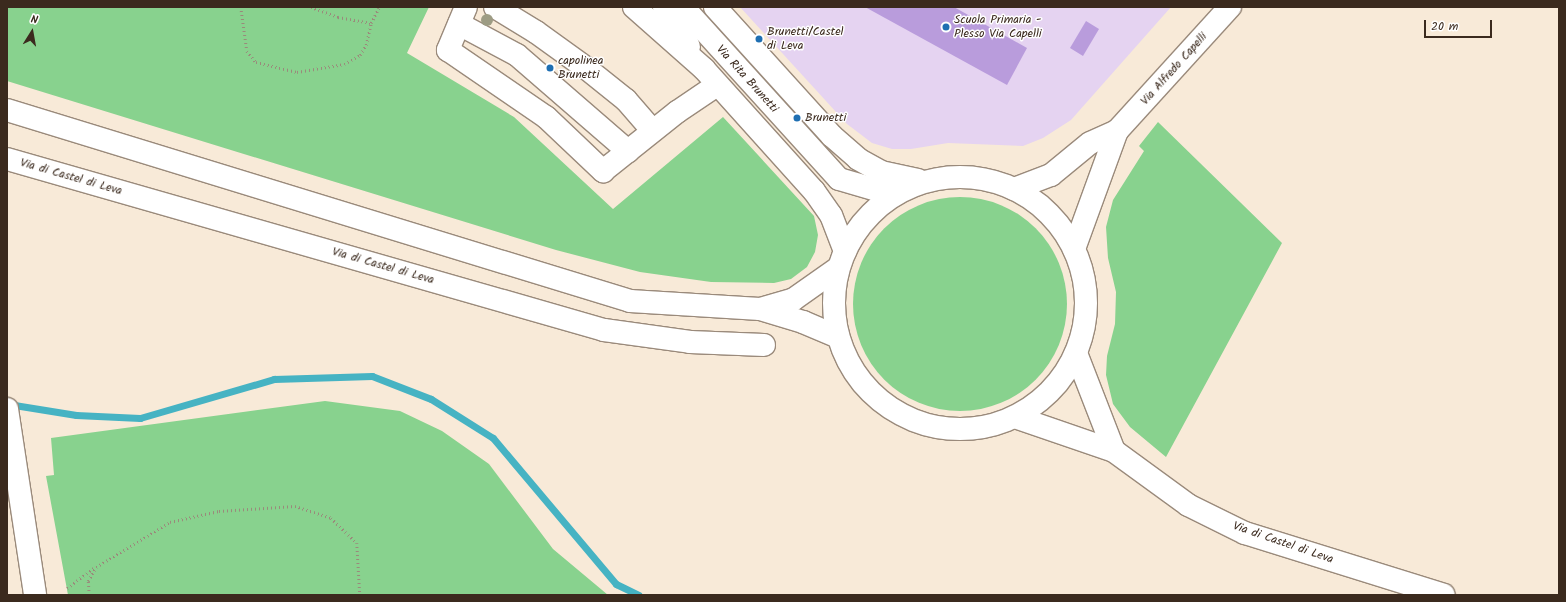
<!DOCTYPE html>
<style>
body{margin:0}
#map{position:relative;width:1566px;height:602px;overflow:hidden;background:#f8ead8;font-family:Kalam,sans-serif}
div>[style]{position:absolute}
[style*='--x']{left:calc(var(--x)*1px);top:calc(var(--y)*1px);width:calc(var(--w)*1px);rotate:calc(var(--a)*1deg)}
.built>*{inset:0;background:#e5d3f1}
.green>*{inset:0;background:#88d28e}
.round{border-radius:50%}
.stream>*{height:7px;margin:-3.5px;padding:0 3.5px;transform-origin:3.5px;border-radius:3.5px;background:#46b3c3}
.building>*{inset:0;background:#b99cdc}
.path>*{height:2.5px;margin-top:-1.25px;transform-origin:0;background:repeating-linear-gradient(90deg,#9a8a7b 0 1px,transparent 0 4px)}
.roads{filter:drop-shadow(1px 0 #9a8a7b) drop-shadow(-1px 0 #9a8a7b) drop-shadow(0 1px #9a8a7b) drop-shadow(0 -1px #9a8a7b)}
.minor>*{height:22px;margin:-11px;padding:0 11px;transform-origin:11px;border-radius:11px;background:#fff}
.minor>.ring{margin:-11px;padding:0;box-sizing:content-box;background:none;border:22px solid #fff;border-radius:50%}
.trees>*{width:12px;height:12px;margin:-6px;border-radius:50%;background:#9d9c84}
.dots>*{width:11px;height:11px;translate:-50% -50%;box-sizing:border-box;border:2px solid #fff;border-radius:50%}
span{translate:-50% -50%;white-space:nowrap;text-align:center;line-height:1.15;-webkit-text-stroke:3px #fff;paint-order:stroke}
.poi-label{font-size:12px;color:#3b2a1e}
.left{translate:0 -50%;text-align:left}
.street-label{font-size:12px;color:#3b2a1e}
.frame{position:absolute;inset:0;border:8px solid #3b2a1e;pointer-events:none}
.north{position:absolute;left:12px;top:12px;width:40px;height:40px;-webkit-text-stroke:3px #fff;paint-order:stroke;rotate:11deg;font-size:11px;font-weight:700;line-height:16px;text-align:center;color:#3b2a1e}
.north::after{content:'';display:block;margin:auto;width:14px;height:18px;background:#3b2a1e;clip-path:polygon(50% 0,100% 100%,50% 72%,0 100%)}
.scale{position:absolute;left:1424px;top:20px;width:68px;height:18px;box-sizing:border-box;border:2px solid #3b2a1e;border-top:0;padding-left:5px;font-size:12px;line-height:14px;white-space:nowrap;color:#3b2a1e;-webkit-text-stroke:3px #fff;paint-order:stroke}
</style>
<div id="map">
<div class="built">
<i style="clip-path:polygon(740px 7px,1171px 7px,1071px 120px,1043px 138px,1023px 146px,948px 143px,911px 149px,892px 149px,872px 143px,847px 124px)"></i>
</div>
<div class="green">
<i style="clip-path:polygon(7px 7px,429px 7px,407px 53px,514px 117px,613px 209px,723px 117px,814px 216px,818px 235px,815px 252px,807px 267px,791px 279px,774px 283px,711px 282px,640px 272px,556px 250px,7px 81px)"></i>
<i style="clip-path:polygon(1158px 122px,1282px 243px,1166px 457px,1130px 427px,1113px 404px,1106px 375px,1107px 356px,1115px 324px,1116px 292px,1108px 258px,1106px 227px,1113px 200px,1144px 151px,1139px 146px)"></i>
<i class="round" style="left:853px;top:197px;width:214px;height:214px"></i>
<i style="clip-path:polygon(325px 401px,400px 411px,442px 431px,489px 464px,553px 549px,608px 595px,68px 595px,46px 476px,54px 475px,51px 438px)"></i>
</div>
<div class="stream">
<i style="--x:8;--y:404;--w:69;--a:9.2"></i>
<i style="--x:76;--y:415;--w:64;--a:2.7"></i>
<i style="--x:140;--y:418;--w:140;--a:-16.2"></i>
<i style="--x:274;--y:379;--w:98;--a:-1.8"></i>
<i style="--x:372;--y:376;--w:63;--a:21.3"></i>
<i style="--x:431;--y:399;--w:73;--a:32.2"></i>
<i style="--x:493;--y:438;--w:191;--a:49.9"></i>
<i style="--x:616;--y:584;--w:25;--a:26"></i>
</div>
<div class="building">
<i style="clip-path:polygon(865px 7px,954px 7px,1027px 48px,1007px 85px)"></i>
<i style="clip-path:polygon(1086px 21px,1099px 29px,1083px 56px,1070px 48px)"></i>
</div>
<div class="path">
<i style="--x:241;--y:7;--w:44;--a:82.2"></i>
<i style="--x:247;--y:51;--w:14;--a:51"></i>
<i style="--x:256;--y:62;--w:42;--a:13.7"></i>
<i style="--x:297;--y:72;--w:48;--a:-9.7"></i>
<i style="--x:344;--y:64;--w:18;--a:-29"></i>
<i style="--x:360;--y:55;--w:12;--a:-59"></i>
<i style="--x:366;--y:45;--w:23;--a:-77"></i>
<i style="--x:371;--y:23;--w:18;--a:-63"></i>
<i style="--x:311;--y:7;--w:29;--a:20"></i>
<i style="--x:338;--y:17;--w:34;--a:10"></i>
<i style="--x:67;--y:588;--w:35;--a:-37"></i>
<i style="--x:89;--y:595;--w:14;--a:-94"></i>
<i style="--x:88;--y:581;--w:16;--a:-60"></i>
<i style="--x:96;--y:567;--w:87;--a:-31.3"></i>
<i style="--x:170;--y:522;--w:50;--a:-12.7"></i>
<i style="--x:219;--y:511;--w:76;--a:-3.8"></i>
<i style="--x:295;--y:506;--w:38;--a:18"></i>
<i style="--x:331;--y:518;--w:36;--a:44"></i>
<i style="--x:357;--y:543;--w:52;--a:86.7"></i>
</div>
<div class="roads">
<div class="minor">
<i style="--x:466;--y:7;--w:47;--a:112.7"></i>
<i style="--x:448;--y:50;--w:119;--a:34.4"></i>
<i style="--x:546;--y:117;--w:79;--a:43.5"></i>
<i style="--x:603;--y:171;--w:95;--a:-38.6"></i>
<i style="--x:677;--y:112;--w:48;--a:-34"></i>
<i style="--x:495;--y:7;--w:48;--a:31.4"></i>
<i style="--x:536;--y:32;--w:62;--a:35.8"></i>
<i style="--x:586;--y:68;--w:51;--a:38.7"></i>
<i style="--x:626;--y:100;--w:40;--a:49"></i>
<i style="--x:634;--y:7;--w:94;--a:41.5"></i>
<i style="--x:704;--y:69;--w:164;--a:48"></i>
<i style="--x:814;--y:191;--w:29;--a:55"></i>
<i style="--x:831;--y:215;--w:39;--a:69"></i>
<i style="--x:664;--y:7;--w:34;--a:53"></i>
<i style="--x:684;--y:34;--w:14;--a:69"></i>
<i style="--x:683;--y:7;--w:232;--a:47.8"></i>
<i style="--x:839;--y:179;--w:57;--a:16.2"></i>
<i style="--x:715;--y:7;--w:174;--a:47.8"></i>
<i style="--x:832;--y:136;--w:35;--a:41"></i>
<i style="--x:858;--y:159;--w:26;--a:29"></i>
<i style="--x:881;--y:172;--w:38;--a:12"></i>
<i style="--x:459;--y:24;--w:66;--a:28.1"></i>
<i style="--x:517;--y:55;--w:147;--a:40.9"></i>
<i style="--x:7;--y:110;--w:652;--a:17.04"></i>
<i style="--x:630;--y:301;--w:130;--a:3.5"></i>
<i style="--x:760;--y:309;--w:45;--a:16.8"></i>
<i style="--x:803;--y:322;--w:38;--a:23"></i>
<i style="--x:7;--y:159;--w:621;--a:15.98"></i>
<i style="--x:604;--y:330;--w:87;--a:7.9"></i>
<i style="--x:690;--y:342;--w:74;--a:2.3"></i>
<i class="ring" style="left:834px;top:177px;width:230px;height:230px"></i>
<i style="--x:1014;--y:189;--w:40;--a:-21"></i>
<i style="--x:1051;--y:175;--w:50;--a:-39.4"></i>
<i style="--x:1090;--y:143;--w:30;--a:-24"></i>
<i style="--x:1074;--y:249;--w:126;--a:-70"></i>
<i style="--x:1117;--y:131;--w:168;--a:-47.7"></i>
<i style="--x:760;--y:309;--w:35;--a:-16"></i>
<i style="--x:794;--y:299;--w:54;--a:-35.2"></i>
<i style="--x:1076;--y:353;--w:105;--a:68.8"></i>
<i style="--x:7;--y:409;--w:188;--a:81.4"></i>
<i style="--x:1015;--y:417;--w:105;--a:19"></i>
<i style="--x:1114;--y:451;--w:92;--a:36.1"></i>
<i style="--x:1188;--y:505;--w:64;--a:26.2"></i>
<i style="--x:1245;--y:533;--w:208;--a:17.3"></i>
</div>
</div>
<div class="trees">
<i style="left:487px;top:20px"></i>
</div>
<div class="dots">
<i style="left:946px;top:27px;background:#1f6fb2"></i>
<i style="left:759px;top:39px;background:#1f6fb2"></i>
<i style="left:550px;top:68px;background:#1f6fb2"></i>
<i style="left:797px;top:118px;background:#1f6fb2"></i>
</div>
<div class="poi-label">
<span class="left" style="left:954px;top:27px">Scuola Primaria -<br>Plesso Via Capelli</span>
<span class="left" style="left:767px;top:39px">Brunetti/Castel<br>di Leva</span>
<span class="left" style="left:558px;top:68px">capolinea<br>Brunetti</span>
<span class="left" style="left:805px;top:118px">Brunetti</span>
</div>
<div class="street-label">
<span style="left:1174px;top:69px;rotate:-48deg">Via Alfredo Capelli</span>
<span style="left:747px;top:79px;rotate:48deg">Via Rita Brunetti</span>
<span style="left:71px;top:177px;rotate:16deg">Via di Castel di Leva</span>
<span style="left:383px;top:266px;rotate:16deg">Via di Castel di Leva</span>
<span style="left:1283px;top:543px;rotate:19deg">Via di Castel di Leva</span>
</div>
<div class="frame"></div>
<div class="north">N</div>
<div class="scale">20 m</div>
</div>
